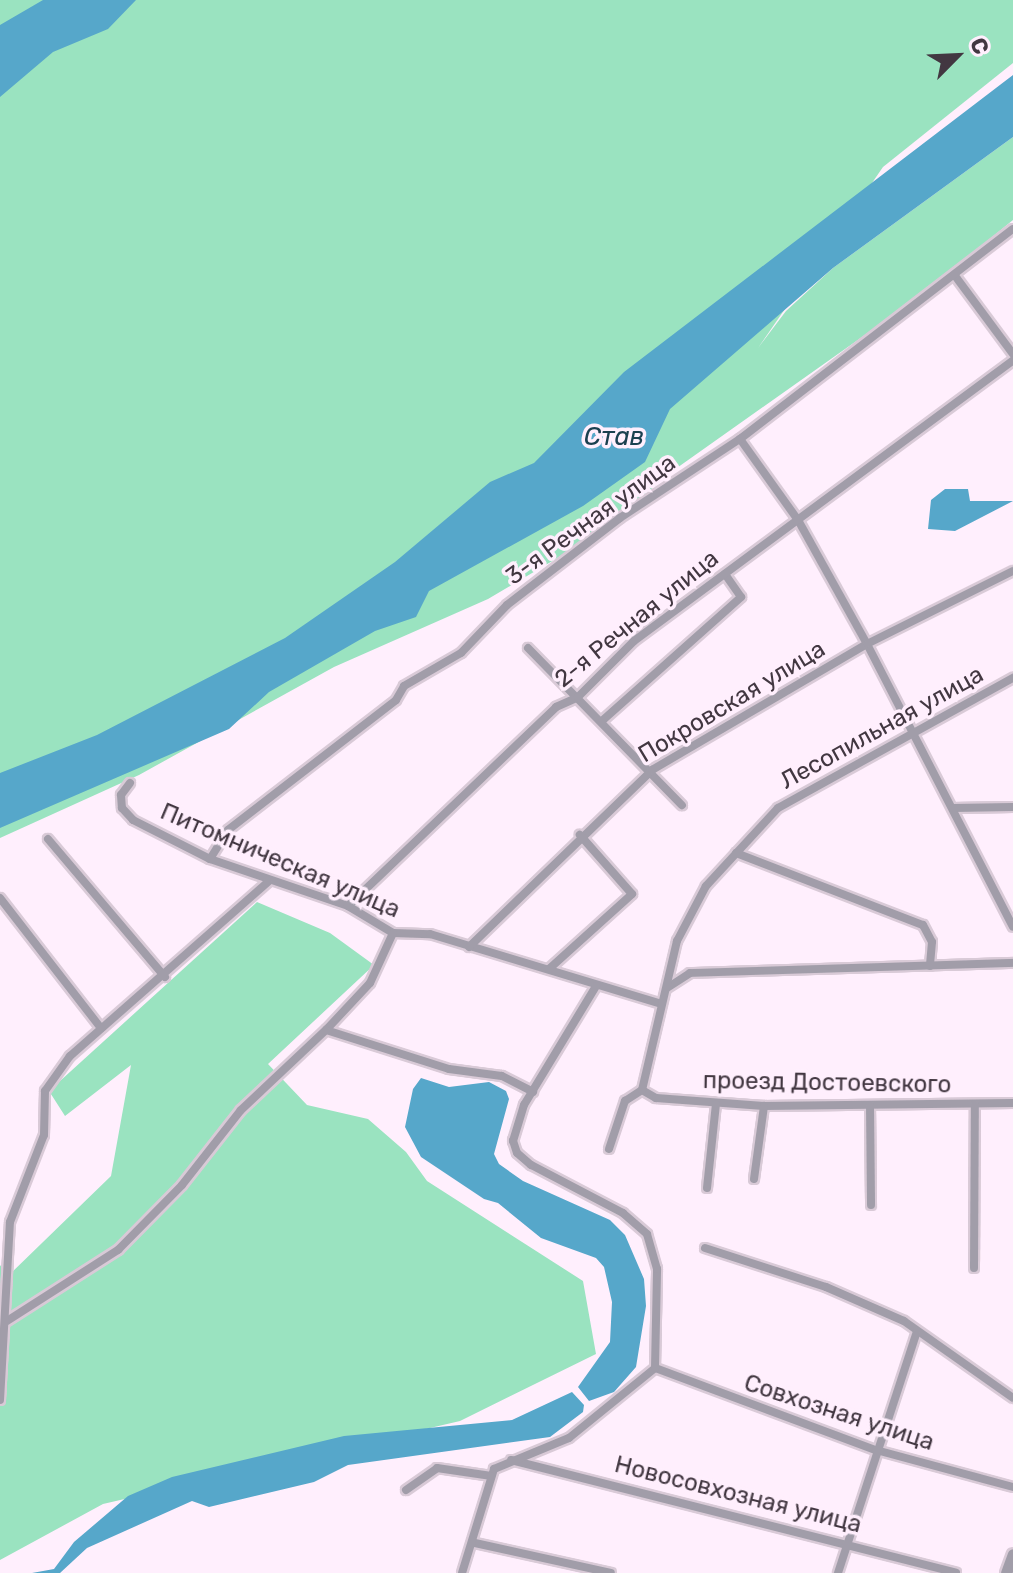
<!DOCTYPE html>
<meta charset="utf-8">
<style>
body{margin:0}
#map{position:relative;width:1013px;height:1573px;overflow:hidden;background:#ffeffd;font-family:Rubik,sans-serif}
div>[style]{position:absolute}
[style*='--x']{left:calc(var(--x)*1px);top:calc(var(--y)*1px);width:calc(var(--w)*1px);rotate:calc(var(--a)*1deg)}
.green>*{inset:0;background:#9ae3c0}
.water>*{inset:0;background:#56a7ca}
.roads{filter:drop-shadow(2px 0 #d9cad7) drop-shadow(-2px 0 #d9cad7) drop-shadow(0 2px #d9cad7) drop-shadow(0 -2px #d9cad7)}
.minor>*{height:8px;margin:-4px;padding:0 4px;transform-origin:4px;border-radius:4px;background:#a19da9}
.tertiary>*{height:11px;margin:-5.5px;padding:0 5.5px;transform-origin:5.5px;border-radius:5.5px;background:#a19da9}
span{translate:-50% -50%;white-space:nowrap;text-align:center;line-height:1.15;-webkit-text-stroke:7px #ffeffd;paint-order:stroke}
.street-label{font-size:24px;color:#423741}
.water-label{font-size:26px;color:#1b4050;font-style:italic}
.north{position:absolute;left:917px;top:16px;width:80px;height:80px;-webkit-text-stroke:6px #ffeffd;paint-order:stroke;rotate:66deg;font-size:22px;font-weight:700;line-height:32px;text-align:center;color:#423741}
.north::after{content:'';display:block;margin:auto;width:28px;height:36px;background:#423741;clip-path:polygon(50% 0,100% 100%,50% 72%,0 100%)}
</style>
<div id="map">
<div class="green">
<i style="clip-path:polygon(0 0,1013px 0,1013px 63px,883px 167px,758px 348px,786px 311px,833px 268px,1013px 137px,1013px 220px,920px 296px,674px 470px,598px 534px,488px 599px,334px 667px,139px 775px,0 838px)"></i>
<i style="clip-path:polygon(257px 902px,330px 933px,374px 965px,268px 1064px,307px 1105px,368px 1119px,406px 1152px,427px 1181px,583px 1281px,596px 1354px,460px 1421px,103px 1504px,0 1560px,0 1265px,8px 1276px,111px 1176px,131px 1065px,65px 1116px,49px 1091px)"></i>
</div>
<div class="water">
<i style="clip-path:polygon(43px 0,136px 0,108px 29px,53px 52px,0 97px,0 25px)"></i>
<i style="clip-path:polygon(1013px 75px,1013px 137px,833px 268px,670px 409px,645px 462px,583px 506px,429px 591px,416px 617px,375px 631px,269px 692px,229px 729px,0 828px,0 773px,97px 735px,285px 638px,395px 562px,490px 482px,534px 463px,624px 372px)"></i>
<i style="clip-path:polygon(945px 489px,968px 489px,970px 501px,1013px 501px,955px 531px,928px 529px,931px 500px)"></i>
<i style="clip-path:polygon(421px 1078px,449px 1087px,489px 1082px,506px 1091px,509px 1099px,494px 1154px,499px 1164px,523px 1181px,610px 1220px,625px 1235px,644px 1279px,646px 1306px,636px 1367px,614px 1392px,589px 1401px,578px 1387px,610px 1342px,612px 1302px,604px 1267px,596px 1258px,541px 1238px,498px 1203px,484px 1199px,421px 1157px,405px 1127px,413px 1089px)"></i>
<i style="clip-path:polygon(572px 1392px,584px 1405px,583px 1412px,550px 1437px,348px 1465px,314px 1482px,209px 1507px,192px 1501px,87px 1548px,60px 1573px,32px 1573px,54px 1569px,74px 1542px,128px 1496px,172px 1477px,344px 1436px,512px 1420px)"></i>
</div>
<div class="roads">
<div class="minor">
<i style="--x:956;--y:277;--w:96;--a:53.5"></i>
<i style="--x:740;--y:439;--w:100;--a:54.4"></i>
<i style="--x:798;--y:520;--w:142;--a:60.9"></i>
<i style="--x:867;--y:644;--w:318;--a:62.7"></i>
<i style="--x:528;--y:648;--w:220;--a:45.6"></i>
<i style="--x:603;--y:720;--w:185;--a:-41.7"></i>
<i style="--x:741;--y:597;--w:28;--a:-125"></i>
<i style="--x:130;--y:783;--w:15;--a:127"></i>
<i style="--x:121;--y:795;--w:13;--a:86"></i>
<i style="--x:122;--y:808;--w:16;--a:47"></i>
<i style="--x:133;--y:820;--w:86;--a:26.9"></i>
<i style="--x:210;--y:859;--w:146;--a:18.8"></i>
<i style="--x:348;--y:906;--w:52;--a:31"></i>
<i style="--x:393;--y:933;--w:37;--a:2"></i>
<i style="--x:430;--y:934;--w:239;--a:16.8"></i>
<i style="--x:953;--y:808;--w:60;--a:-1"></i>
<i style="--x:48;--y:839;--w:181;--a:49.7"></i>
<i style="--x:736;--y:853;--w:200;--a:21.1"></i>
<i style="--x:923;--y:925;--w:19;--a:62"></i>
<i style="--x:932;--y:942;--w:24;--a:95"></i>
<i style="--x:210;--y:859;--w:34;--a:-58"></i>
<i style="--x:228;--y:830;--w:212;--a:-37.7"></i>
<i style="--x:396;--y:700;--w:16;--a:-60"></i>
<i style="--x:404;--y:686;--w:66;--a:-30.1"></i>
<i style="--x:461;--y:653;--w:66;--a:-46.2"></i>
<i style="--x:507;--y:605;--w:143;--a:-37.6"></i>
<i style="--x:620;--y:518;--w:144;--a:-33.4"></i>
<i style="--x:740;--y:439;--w:344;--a:-37.6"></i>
<i style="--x:0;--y:898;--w:165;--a:52.2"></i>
<i style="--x:348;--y:906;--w:288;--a:-43.7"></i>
<i style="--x:556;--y:707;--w:24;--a:-24"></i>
<i style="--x:578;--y:697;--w:79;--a:-45"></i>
<i style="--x:634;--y:641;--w:471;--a:-36.5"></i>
<i style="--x:393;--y:933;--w:55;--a:114.7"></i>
<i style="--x:370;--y:983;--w:64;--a:133.1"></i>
<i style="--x:326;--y:1030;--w:129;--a:17.6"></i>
<i style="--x:449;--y:1069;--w:53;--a:7.5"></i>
<i style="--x:502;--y:1076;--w:35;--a:27"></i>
<i style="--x:469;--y:947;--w:255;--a:-44"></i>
<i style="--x:652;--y:770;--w:249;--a:-30.4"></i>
<i style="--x:867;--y:644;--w:163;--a:-26.6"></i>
<i style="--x:549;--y:969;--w:112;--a:-42.1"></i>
<i style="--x:632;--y:894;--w:79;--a:-131.4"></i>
<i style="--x:667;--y:988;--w:27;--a:-33"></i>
<i style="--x:690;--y:973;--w:323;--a:-1.8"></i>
<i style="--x:642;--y:1090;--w:16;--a:30"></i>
<i style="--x:656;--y:1098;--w:108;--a:4.2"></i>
<i style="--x:764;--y:1106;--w:249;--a:-0.7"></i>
<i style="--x:870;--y:1105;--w:100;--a:89.4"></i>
<i style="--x:609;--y:1149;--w:51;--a:-71.6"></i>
<i style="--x:625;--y:1101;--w:20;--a:-33"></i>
<i style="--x:642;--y:1090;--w:153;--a:-76.8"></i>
<i style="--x:677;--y:941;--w:62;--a:-62.2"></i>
<i style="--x:706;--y:886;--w:106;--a:-47.3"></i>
<i style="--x:778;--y:808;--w:269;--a:-29"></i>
<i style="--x:754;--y:1179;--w:74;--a:-82.2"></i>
<i style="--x:707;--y:1188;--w:84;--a:-83.9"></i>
<i style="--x:705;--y:1248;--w:127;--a:17.9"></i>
<i style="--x:826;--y:1287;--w:85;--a:23.6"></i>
<i style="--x:904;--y:1321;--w:133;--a:35.2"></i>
<i style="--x:974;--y:1268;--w:164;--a:-89.7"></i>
<i style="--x:7;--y:1321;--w:132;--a:-32.6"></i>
<i style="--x:118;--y:1250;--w:91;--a:-45.4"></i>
<i style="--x:182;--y:1185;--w:95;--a:-51.8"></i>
<i style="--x:241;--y:1110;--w:117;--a:-43.3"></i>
<i style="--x:655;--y:1368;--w:236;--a:20.4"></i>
<i style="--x:876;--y:1450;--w:142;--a:15.1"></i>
<i style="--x:0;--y:1400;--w:178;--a:-86.8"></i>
<i style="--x:10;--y:1222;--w:93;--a:-68.7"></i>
<i style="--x:44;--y:1135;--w:44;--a:-88.7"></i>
<i style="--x:45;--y:1091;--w:43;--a:-54.5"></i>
<i style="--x:70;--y:1056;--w:264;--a:-41.3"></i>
<i style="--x:511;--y:1460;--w:459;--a:14.2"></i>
<i style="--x:406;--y:1490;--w:38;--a:-35"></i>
<i style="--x:437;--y:1468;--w:55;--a:8.4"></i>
<i style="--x:475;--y:1543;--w:139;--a:12.4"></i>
<i style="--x:462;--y:1573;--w:109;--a:-72.9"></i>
<i style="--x:494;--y:1469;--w:81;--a:-22.5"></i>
<i style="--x:569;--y:1438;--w:111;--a:-39.1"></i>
<i style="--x:655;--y:1368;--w:99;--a:-88.8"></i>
<i style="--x:657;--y:1269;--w:36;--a:-106"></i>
<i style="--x:647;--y:1234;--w:32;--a:-139"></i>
<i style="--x:623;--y:1213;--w:104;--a:-152.4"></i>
<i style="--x:531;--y:1165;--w:18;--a:-139"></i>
<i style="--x:517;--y:1153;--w:13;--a:-108"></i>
<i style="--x:513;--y:1141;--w:38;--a:-73"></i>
<i style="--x:524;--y:1105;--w:139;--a:-58.8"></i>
<i style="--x:838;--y:1573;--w:254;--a:-71.9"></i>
</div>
<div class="tertiary">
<i style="--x:1006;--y:1573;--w:20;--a:-70"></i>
</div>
</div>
<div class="street-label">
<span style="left:591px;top:520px;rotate:-36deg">3-я Речная улица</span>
<span style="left:637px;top:619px;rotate:-39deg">2-я Речная улица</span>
<span style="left:732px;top:702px;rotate:-31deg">Покровская улица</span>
<span style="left:882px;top:728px;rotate:-29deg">Лесопильная улица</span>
<span style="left:280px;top:861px;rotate:23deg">Питомническая улица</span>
<span style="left:827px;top:1083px;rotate:1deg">проезд Достоевского</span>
<span style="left:839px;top:1413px;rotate:18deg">Совхозная улица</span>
<span style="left:738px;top:1495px;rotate:14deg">Новосовхозная улица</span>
</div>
<div class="water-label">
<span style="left:614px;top:437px">Став</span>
</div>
<div class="north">С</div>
</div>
